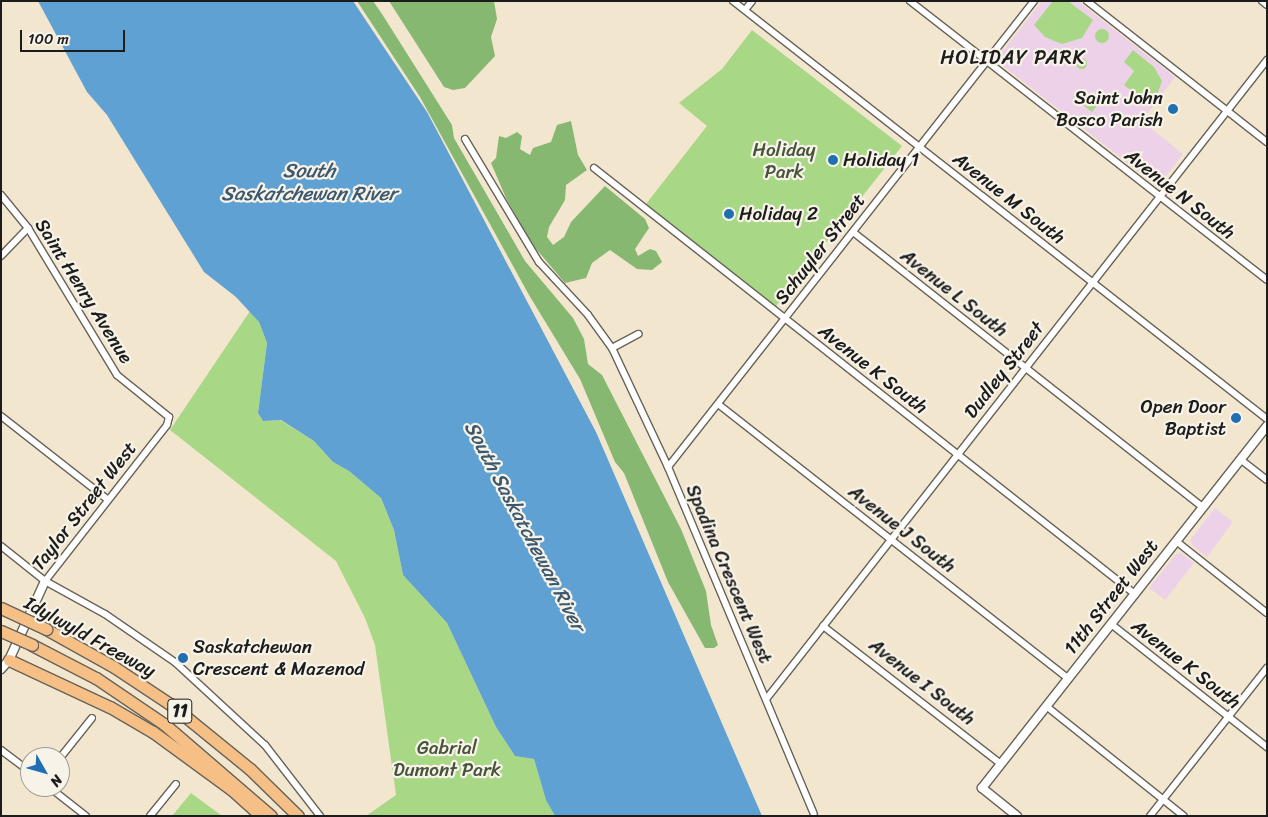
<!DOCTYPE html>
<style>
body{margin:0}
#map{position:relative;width:1268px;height:817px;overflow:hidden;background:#f2e6ce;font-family:Sriracha,sans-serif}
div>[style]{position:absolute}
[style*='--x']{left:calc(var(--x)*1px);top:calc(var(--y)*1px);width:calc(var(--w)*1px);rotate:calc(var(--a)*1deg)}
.built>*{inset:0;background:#edd1e9}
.green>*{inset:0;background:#a8d885}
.round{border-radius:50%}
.forest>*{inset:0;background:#86b872}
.water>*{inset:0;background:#60a1d3}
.roads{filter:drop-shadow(1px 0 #67635a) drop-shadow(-1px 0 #67635a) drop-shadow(0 1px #67635a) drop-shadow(0 -1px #67635a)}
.minor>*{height:6px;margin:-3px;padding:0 3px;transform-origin:3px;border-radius:3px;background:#fff}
.tertiary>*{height:8px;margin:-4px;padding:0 4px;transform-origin:4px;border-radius:4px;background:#fff}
.motorway>*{height:11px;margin:-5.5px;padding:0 5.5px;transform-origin:5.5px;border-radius:5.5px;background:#f5bf86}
.bridges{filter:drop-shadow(1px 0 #67635a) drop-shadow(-1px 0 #67635a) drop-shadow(0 1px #67635a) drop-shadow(0 -1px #67635a)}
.motorway-bridge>*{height:11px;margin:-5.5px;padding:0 5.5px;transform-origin:5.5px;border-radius:5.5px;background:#f5bf86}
.dots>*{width:14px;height:14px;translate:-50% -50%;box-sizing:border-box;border:2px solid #f7f3e8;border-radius:50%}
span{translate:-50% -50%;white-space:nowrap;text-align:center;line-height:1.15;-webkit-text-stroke:4.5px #f7f3e8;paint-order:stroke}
.shield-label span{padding:1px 4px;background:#f7f3e8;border:1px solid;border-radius:4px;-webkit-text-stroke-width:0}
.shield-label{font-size:18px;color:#1c1c1c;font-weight:700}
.poi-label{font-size:19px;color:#1c1c1c}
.right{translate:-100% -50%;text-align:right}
.left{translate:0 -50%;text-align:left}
.park-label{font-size:19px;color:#46543c}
.street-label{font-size:19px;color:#1c1c1c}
.neighbourhood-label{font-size:20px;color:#1c1c1c;letter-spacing:1px}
.water-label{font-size:20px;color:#3b586e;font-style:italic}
.frame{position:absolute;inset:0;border:2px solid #1c1c1c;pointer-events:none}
.north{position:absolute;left:20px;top:747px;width:50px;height:50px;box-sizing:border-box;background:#f7f3e8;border:1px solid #9f9d96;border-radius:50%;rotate:128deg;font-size:14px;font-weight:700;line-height:20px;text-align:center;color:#1c1c1c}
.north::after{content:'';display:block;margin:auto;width:18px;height:22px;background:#1f6fb2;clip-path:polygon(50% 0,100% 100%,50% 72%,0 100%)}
.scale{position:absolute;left:20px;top:30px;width:105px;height:22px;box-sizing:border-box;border:2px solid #1c1c1c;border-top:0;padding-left:6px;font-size:15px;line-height:18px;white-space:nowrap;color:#1c1c1c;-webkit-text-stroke:4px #f7f3e8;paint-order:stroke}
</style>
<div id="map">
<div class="built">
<i style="clip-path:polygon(1042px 1px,1078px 1px,1175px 77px,1142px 121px,1183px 154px,1160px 184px,1156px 185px,998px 62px,998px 57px)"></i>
<i style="clip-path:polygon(1215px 508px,1233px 522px,1207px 557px,1193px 546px,1190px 540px)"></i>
<i style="clip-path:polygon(1181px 553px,1194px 563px,1165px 600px,1149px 588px,1176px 554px)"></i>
</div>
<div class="green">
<i style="clip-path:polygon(1053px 1px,1068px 1px,1093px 20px,1082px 38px,1062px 44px,1045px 37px,1034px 25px)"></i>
<i class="round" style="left:1095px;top:29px;width:14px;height:14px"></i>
<i style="clip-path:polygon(752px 30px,902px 146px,776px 306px,646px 204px,707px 126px,679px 103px,722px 69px)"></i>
<i style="clip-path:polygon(1133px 50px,1154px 67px,1162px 81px,1157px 95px,1146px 102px,1124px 85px,1134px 71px,1124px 62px)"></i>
<i class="round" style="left:1075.5px;top:57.5px;width:11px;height:11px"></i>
<i style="clip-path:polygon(1081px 88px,1099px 103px,1092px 112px,1073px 97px)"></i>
<i style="clip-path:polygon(250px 311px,259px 322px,267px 343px,258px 413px,263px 421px,280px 420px,314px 441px,333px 462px,349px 471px,381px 498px,394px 530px,403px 575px,447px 623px,496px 727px,515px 756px,534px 759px,546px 799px,555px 816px,366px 816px,396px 795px,375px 645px,365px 618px,336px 561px,170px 430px)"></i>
<i style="clip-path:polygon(191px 793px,222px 816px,172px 816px)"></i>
</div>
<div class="forest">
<i style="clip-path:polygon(357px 1px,373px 1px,382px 14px,452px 125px,454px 138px,525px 261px,573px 318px,584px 339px,588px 364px,602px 375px,681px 529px,706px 591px,711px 625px,718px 645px,714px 648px,705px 648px,668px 582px,624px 473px,615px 462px,580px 379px,529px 295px,420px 97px)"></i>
<i style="clip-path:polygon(389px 1px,494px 1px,497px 19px,491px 37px,495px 56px,465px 88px,453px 90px,444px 87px)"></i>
<i style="clip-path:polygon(571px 121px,578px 155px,587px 170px,566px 185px,565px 200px,549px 227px,547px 237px,553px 245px,564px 237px,571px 222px,605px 186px,645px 219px,649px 228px,635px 249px,638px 256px,650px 249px,656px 251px,662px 262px,652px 270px,637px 269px,610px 250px,592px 263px,586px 278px,565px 283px,531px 243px,506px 198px,491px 163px,496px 158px,499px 136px,506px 138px,517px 132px,522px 136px,520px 149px,530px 155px,533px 148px,551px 142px,557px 125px)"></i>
</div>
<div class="water">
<i style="clip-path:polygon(38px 1px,353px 1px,427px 112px,596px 432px,762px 816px,555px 816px,546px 800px,534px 759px,515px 756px,496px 727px,447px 623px,403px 575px,394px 530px,381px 498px,349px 471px,333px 462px,314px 441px,281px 420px,263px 421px,258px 413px,267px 343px,259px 322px,236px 297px,204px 272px,107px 115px,87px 92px)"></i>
</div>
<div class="roads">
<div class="minor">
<i style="--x:733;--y:1;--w:678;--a:38.05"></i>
<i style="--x:910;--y:1;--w:453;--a:38"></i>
<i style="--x:1087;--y:1;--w:229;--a:38.1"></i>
<i style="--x:1262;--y:1;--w:6;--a:39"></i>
<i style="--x:745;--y:10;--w:11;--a:-52"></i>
<i style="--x:465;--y:139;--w:144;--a:59"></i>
<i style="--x:539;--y:262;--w:72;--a:47.2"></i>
<i style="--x:588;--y:315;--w:41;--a:54"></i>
<i style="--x:612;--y:348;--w:132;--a:64.8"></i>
<i style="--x:668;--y:467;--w:376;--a:67.2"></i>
<i style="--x:594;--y:168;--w:689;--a:38.22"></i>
<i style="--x:1;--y:195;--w:43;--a:50.7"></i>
<i style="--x:28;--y:228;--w:172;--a:58.8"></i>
<i style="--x:117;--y:375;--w:67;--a:38.9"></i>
<i style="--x:169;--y:417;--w:8;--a:104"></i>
<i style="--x:167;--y:425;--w:198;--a:128"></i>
<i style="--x:853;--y:232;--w:445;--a:38.2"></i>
<i style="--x:1;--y:256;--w:39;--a:-46"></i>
<i style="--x:612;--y:348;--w:30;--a:-28"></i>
<i style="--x:718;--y:404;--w:444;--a:38.1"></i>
<i style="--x:1;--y:416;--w:136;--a:38.1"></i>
<i style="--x:1240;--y:459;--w:34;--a:38"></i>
<i style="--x:668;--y:467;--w:593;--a:-51.85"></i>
<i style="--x:1176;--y:541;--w:116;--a:38.4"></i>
<i style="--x:1;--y:546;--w:56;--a:38.5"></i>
<i style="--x:45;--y:581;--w:68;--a:28.8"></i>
<i style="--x:105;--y:614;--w:86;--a:34.6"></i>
<i style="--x:176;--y:663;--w:121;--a:42.7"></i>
<i style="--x:265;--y:745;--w:90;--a:52.2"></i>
<i style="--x:1111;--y:624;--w:199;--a:38.3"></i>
<i style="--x:823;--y:626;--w:225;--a:37.8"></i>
<i style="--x:767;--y:698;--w:811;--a:-51.91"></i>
<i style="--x:1046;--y:706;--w:176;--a:38.6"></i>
<i style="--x:1;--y:750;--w:36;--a:37"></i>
<i style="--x:60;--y:758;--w:51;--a:-51.3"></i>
<i style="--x:49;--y:787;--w:47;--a:38.1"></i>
<i style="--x:150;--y:816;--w:41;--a:-50.9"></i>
<i style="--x:1150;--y:816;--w:189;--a:-51.7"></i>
</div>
<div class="tertiary">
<i style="--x:1;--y:669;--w:12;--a:-48"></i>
<i style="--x:9;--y:660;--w:87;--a:-65.5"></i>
<i style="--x:1017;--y:816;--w:45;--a:-141.3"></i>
<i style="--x:982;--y:788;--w:461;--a:-51.8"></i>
</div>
<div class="motorway">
<i style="--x:46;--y:629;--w:78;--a:29.2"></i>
<i style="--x:114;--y:667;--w:67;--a:33.5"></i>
<i style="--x:170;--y:704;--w:103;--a:39.1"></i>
<i style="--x:250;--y:769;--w:67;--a:44.4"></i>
<i style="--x:32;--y:645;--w:72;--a:27.3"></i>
<i style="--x:96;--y:678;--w:82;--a:34.1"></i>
<i style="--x:164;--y:724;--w:141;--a:40.7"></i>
<i style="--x:9;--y:660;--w:111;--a:25"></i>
<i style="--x:110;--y:707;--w:50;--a:30.2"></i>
<i style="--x:153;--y:732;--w:97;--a:36.2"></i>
<i style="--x:231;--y:789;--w:40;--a:42"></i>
</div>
</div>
<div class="bridges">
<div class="motorway-bridge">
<i style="--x:1;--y:608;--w:50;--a:25"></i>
<i style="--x:1;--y:631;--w:34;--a:24"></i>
</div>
</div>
<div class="dots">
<i style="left:1173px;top:109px;background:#1f6fb2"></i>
<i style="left:833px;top:160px;background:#1f6fb2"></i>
<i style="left:729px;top:214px;background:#1f6fb2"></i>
<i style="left:1236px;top:418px;background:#1f6fb2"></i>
<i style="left:183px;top:658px;background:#1f6fb2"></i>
</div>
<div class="shield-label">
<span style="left:180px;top:711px">11</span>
</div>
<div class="poi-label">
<span class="right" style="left:1163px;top:109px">Saint John<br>Bosco Parish</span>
<span class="left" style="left:843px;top:160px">Holiday 1</span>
<span class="left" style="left:739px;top:214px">Holiday 2</span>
<span class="right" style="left:1226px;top:418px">Open Door<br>Baptist</span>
<span class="left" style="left:193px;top:658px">Saskatchewan<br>Crescent &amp; Mazenod</span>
</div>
<div class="park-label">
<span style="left:784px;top:161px">Holiday<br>Park</span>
<span style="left:447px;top:759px">Gabrial<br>Dumont Park</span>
</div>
<div class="street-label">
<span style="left:1180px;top:194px;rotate:38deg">Avenue N South</span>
<span style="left:1009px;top:198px;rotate:38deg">Avenue M South</span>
<span style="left:820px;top:249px;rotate:-52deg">Schuyler Street</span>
<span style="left:84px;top:291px;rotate:58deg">Saint Henry Avenue</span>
<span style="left:954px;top:293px;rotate:38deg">Avenue L South</span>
<span style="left:873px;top:369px;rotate:38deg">Avenue K South</span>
<span style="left:1004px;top:370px;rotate:-52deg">Dudley Street</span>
<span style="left:84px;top:506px;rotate:-52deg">Taylor Street West</span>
<span style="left:902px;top:529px;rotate:38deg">Avenue J South</span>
<span style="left:729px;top:574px;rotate:67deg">Spadina Crescent West</span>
<span style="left:1111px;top:597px;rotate:-52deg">11th Street West</span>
<span style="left:90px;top:637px;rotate:29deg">Idylwyld Freeway</span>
<span style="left:1186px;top:664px;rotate:38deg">Avenue K South</span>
<span style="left:922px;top:682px;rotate:38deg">Avenue I South</span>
</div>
<div class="neighbourhood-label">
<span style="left:1013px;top:57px">HOLIDAY PARK</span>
</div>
<div class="water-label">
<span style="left:309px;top:182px">South<br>Saskatchewan River</span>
<span style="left:525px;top:526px;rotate:62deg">South Saskatchewan River</span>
</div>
<div class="frame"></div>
<div class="north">N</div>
<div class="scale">100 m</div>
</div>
